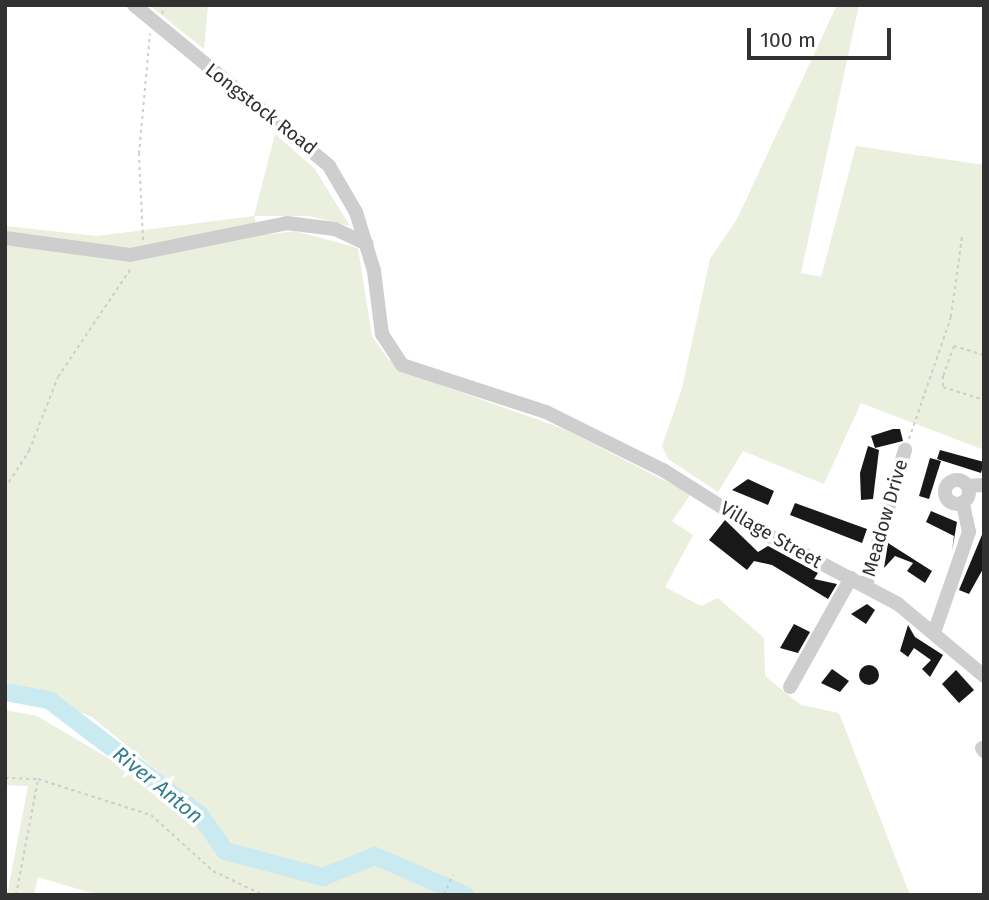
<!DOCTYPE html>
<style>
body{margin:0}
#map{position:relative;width:989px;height:900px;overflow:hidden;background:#fff;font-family:"Fira Sans",sans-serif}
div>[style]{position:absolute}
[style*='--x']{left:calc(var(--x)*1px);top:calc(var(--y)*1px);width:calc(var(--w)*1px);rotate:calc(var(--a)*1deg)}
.green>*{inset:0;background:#ebefde}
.river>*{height:18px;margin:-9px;padding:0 9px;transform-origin:9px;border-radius:9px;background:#c9eaf0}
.building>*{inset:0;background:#181818}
.round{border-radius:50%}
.path>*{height:2px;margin-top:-1px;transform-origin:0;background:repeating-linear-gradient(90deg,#cecece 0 3.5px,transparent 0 7px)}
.minor>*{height:14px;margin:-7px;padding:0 7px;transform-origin:7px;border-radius:7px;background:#cecece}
.minor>.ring{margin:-7px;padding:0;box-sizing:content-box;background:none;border:14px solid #cecece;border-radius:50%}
span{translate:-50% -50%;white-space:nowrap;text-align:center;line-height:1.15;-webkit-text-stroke:7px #fff;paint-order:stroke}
.street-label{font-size:19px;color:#313131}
.water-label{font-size:21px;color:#327f8e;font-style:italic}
.frame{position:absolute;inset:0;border:7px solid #313131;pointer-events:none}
.scale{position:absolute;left:747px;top:28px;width:144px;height:32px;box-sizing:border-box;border:4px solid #313131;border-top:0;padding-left:9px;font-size:21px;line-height:24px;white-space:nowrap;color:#313131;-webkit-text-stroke:5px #fff;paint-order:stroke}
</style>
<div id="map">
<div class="green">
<i style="clip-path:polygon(149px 5px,208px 5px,204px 49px)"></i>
<i style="clip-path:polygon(837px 5px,859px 5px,801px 273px,821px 277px,856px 146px,984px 165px,984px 450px,861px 403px,824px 484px,743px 451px,718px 492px,668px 459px,662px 446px,682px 388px,710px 259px,737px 219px)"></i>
<i style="clip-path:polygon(275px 134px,314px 168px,350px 226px,309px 216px,255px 216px,255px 236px,295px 231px,358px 248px,372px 336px,388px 359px,415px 376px,564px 429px,691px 494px,672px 521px,693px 535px,665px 587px,701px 606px,718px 598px,764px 638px,765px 676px,801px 705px,839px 713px,910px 895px,98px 895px,38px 877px,34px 895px,7px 895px,28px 786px,5px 785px,5px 710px,37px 716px,105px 756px,162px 792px,197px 825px,210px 814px,92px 717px,5px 682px,5px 226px,97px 236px,254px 216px)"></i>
</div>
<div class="river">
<i style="--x:5;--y:692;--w:45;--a:10.3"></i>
<i style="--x:49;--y:700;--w:190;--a:37.3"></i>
<i style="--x:200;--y:815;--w:44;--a:55.2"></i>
<i style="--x:225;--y:851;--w:101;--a:14.9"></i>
<i style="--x:323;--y:877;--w:56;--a:-22"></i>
<i style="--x:375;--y:856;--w:98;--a:23.4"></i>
</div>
<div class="building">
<i style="clip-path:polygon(893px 429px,900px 429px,903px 441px,875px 448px,871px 436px)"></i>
<i style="clip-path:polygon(868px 446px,879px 450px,873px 499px,861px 500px,860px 473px)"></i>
<i style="clip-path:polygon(940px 450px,984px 462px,981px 473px,937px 459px)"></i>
<i style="clip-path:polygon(930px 458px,941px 461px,929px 499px,919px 496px)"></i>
<i style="clip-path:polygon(748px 479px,774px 491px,768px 505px,732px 490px)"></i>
<i style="clip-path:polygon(795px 503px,867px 529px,862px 543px,790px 515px)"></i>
<i style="clip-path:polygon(931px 511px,957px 522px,952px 551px,954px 536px,926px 522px)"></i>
<i style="clip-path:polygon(725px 520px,758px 552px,768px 546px,818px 573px,814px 579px,837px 584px,828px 599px,772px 565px,754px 561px,747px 570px,709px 540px)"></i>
<i style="clip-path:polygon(984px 530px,983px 569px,969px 594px,959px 590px)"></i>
<i style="clip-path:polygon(888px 543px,932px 571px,925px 583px,907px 571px,913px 563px,895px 556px,884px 568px)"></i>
<i style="clip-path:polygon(867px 604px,875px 610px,866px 624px,851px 614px)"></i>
<i style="clip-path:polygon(794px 624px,810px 632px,798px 653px,780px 648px)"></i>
<i style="clip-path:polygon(908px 625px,915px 637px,943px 655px,930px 677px,922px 669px,931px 660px,914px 648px,908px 657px,900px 651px)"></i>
<i class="round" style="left:859px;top:665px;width:20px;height:20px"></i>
<i style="clip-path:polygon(832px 669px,849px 681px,840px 692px,821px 683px)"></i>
<i style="clip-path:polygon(956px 670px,974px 690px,959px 703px,942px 684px)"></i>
</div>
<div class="path">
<i style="--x:162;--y:14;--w:10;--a:-66"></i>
<i style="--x:143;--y:240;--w:86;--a:-92.7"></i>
<i style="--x:139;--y:154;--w:121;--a:-84.8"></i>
<i style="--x:984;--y:355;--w:31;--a:-163"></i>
<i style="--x:954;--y:346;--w:32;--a:110"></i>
<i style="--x:943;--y:376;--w:11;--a:90"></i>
<i style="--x:943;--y:387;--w:43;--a:17.6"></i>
<i style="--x:909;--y:439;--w:129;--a:-71"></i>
<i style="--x:951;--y:317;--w:81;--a:-82.2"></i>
<i style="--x:5;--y:488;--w:44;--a:-57"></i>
<i style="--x:29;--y:451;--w:79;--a:-68.6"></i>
<i style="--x:58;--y:377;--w:133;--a:-56.1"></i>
<i style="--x:5;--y:778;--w:33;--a:2"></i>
<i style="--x:38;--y:779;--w:119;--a:17.7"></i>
<i style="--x:151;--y:815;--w:84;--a:42.1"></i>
<i style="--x:213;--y:871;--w:55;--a:25.6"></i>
<i style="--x:16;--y:895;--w:117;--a:-79.2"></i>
<i style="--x:444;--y:895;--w:22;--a:-66"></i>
</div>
<div class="minor">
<i style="--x:134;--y:5;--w:253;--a:39.5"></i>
<i style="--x:329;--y:166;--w:53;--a:59.6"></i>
<i style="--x:356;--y:212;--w:62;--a:73"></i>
<i style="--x:374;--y:271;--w:64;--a:82.8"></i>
<i style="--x:382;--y:334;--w:37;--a:57"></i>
<i style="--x:402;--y:365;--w:151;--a:18.1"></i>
<i style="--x:546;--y:412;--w:131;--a:26.4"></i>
<i style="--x:663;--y:470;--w:109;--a:32.2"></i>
<i style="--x:755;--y:528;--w:162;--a:28"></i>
<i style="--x:898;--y:604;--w:112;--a:39.9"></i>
<i style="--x:5;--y:238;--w:126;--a:7.7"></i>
<i style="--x:130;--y:255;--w:160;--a:-11.5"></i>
<i style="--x:287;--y:223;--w:48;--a:7.1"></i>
<i style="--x:335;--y:229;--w:35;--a:25"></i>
<i class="ring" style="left:945px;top:480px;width:10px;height:10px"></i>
<i style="--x:968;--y:486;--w:16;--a:-4"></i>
<i style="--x:866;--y:585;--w:141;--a:-73.9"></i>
<i style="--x:935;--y:630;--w:104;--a:-70.9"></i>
<i style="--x:969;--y:532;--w:30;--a:-102"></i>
<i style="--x:790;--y:687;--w:125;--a:-60.8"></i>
<i style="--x:982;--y:748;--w:4;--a:56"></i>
</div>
<div class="street-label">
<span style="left:261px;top:109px;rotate:38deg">Longstock Road</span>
<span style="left:885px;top:518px;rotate:-74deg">Meadow Drive</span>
<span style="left:771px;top:535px;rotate:30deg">Village Street</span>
</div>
<div class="water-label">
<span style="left:158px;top:785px;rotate:39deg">River Anton</span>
</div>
<div class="frame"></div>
<div class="scale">100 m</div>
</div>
